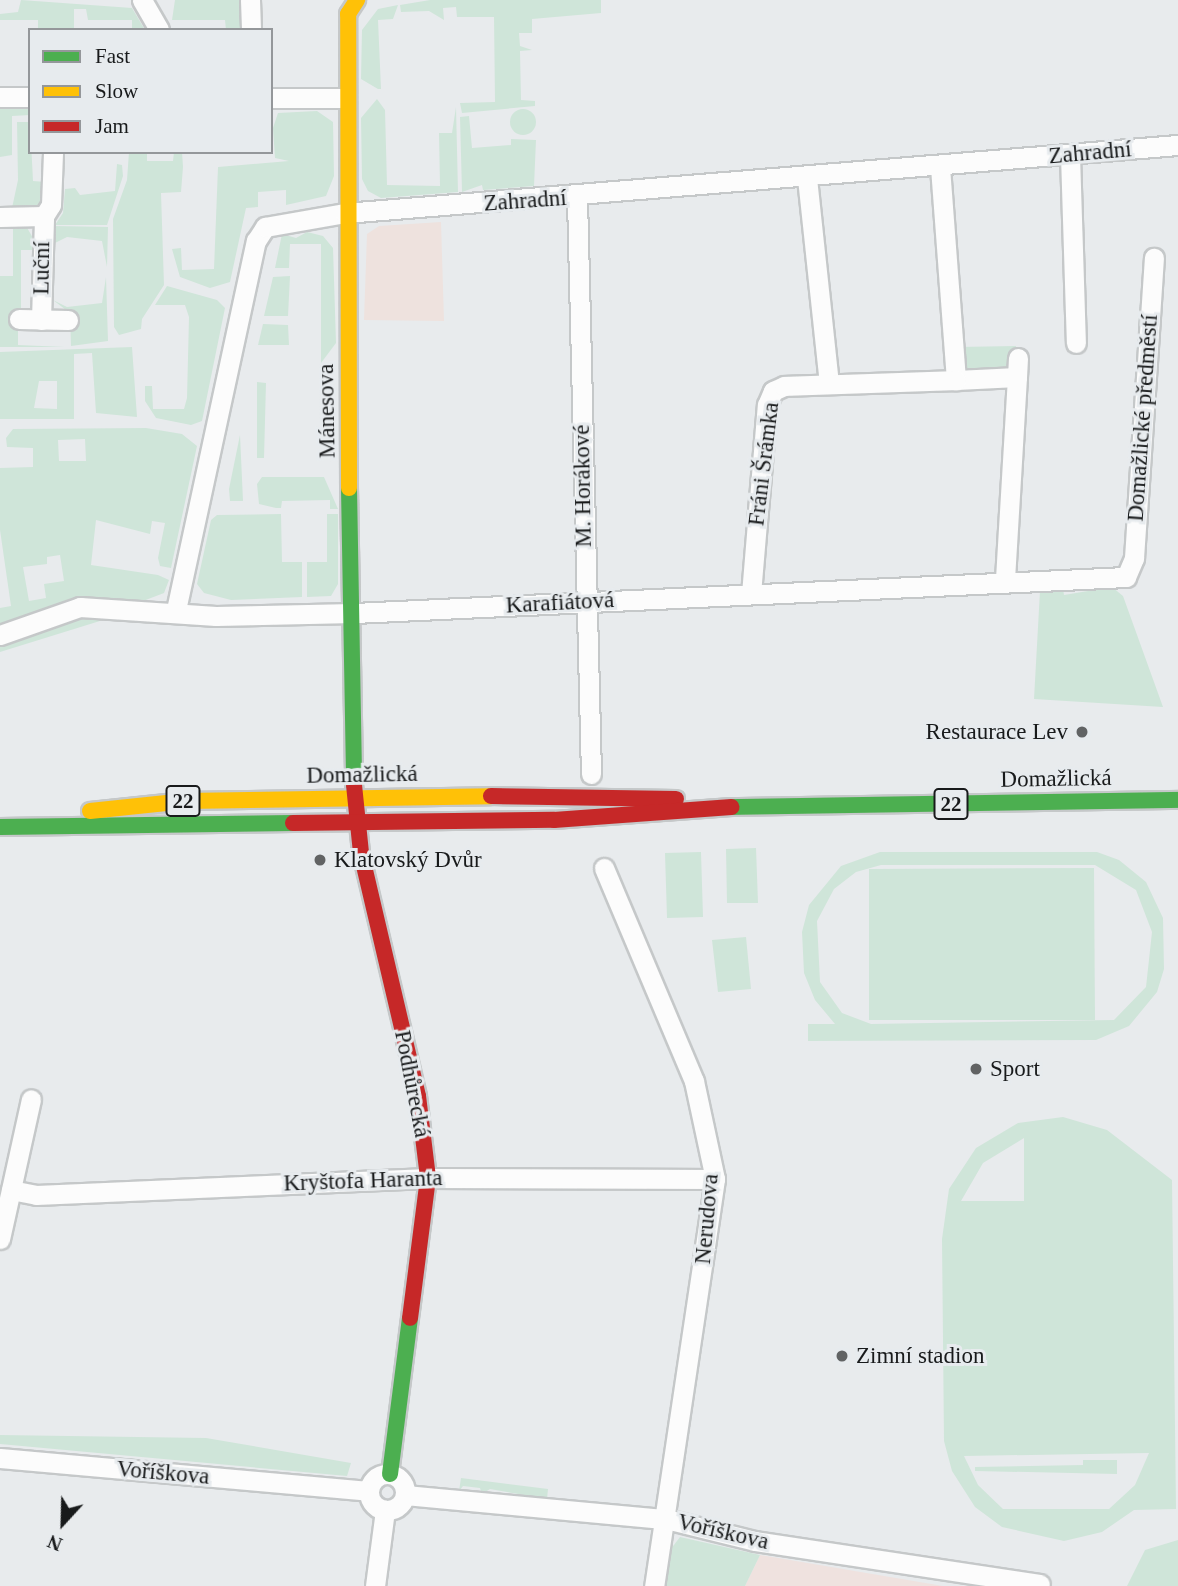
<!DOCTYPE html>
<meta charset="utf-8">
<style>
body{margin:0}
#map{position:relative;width:1178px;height:1586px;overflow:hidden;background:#e8ebed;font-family:Georgia,serif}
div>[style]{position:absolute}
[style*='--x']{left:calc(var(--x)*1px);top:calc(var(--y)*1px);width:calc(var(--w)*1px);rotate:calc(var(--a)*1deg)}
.industrial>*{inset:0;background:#eee2de}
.education>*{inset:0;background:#efe2df}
.green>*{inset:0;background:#cfe5d9}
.round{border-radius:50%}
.roads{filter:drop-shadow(2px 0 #c5c8c9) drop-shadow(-2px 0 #c5c8c9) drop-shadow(0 2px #c5c8c9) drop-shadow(0 -2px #c5c8c9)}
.street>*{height:19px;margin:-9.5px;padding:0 9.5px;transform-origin:9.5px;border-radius:9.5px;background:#fcfcfc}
.street>.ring{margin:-9.5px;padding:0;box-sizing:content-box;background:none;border:19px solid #fcfcfc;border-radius:50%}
.fast>*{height:16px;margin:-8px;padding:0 8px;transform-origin:8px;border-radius:8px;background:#4caf50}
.slow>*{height:16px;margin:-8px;padding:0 8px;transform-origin:8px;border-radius:8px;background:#ffc107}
.jam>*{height:16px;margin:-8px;padding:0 8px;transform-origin:8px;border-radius:8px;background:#c62828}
.dots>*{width:19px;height:19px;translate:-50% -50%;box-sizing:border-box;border:4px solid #e7ebee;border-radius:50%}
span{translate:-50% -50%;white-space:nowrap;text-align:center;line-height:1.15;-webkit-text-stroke:6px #e7ebee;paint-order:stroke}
.shield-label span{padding:2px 5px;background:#e7ebee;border:2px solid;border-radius:5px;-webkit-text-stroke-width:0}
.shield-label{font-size:21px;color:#181a1b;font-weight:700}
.street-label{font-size:23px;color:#181a1b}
.poi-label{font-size:23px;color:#181a1b}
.right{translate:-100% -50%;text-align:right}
.left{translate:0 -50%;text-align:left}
.legend{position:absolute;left:28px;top:28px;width:245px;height:126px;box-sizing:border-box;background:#e7ebee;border:2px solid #94979a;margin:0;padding:9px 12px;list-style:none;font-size:21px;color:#181a1b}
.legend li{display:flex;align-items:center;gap:14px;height:35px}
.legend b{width:35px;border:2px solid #94979a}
.north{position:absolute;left:28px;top:1488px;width:70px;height:70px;-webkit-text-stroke:5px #e7ebee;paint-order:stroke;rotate:202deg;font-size:19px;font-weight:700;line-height:28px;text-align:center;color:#181a1b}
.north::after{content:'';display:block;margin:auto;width:24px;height:32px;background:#181a1b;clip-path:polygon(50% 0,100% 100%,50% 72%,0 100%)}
</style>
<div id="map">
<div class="industrial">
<i style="clip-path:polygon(441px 222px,444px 321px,364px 320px,367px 234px,379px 226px)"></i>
</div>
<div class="education">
<i style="clip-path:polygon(760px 1555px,943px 1586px,745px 1586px)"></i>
</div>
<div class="green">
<i style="clip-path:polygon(21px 0,132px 8px,145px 30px,132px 30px,132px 20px,88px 20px,86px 9px,74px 9px,74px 30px,38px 30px,38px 20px,0 20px,0 14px,18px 12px)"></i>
<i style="clip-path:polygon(175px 0,242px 0,243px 30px,226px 30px,225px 20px,172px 20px)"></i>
<i style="clip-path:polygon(430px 0,601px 0,601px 13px,532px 19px,532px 33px,519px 33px,520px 46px,532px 50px,520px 51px,521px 100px,535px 101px,535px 106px,462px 113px,460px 103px,495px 102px,494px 17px,457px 17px,456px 7px,443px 8px,444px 20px,429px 11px,401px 12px,400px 5px)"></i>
<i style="clip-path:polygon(398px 5px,393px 19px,378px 20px,381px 89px,378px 89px,361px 79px,362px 30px,378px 9px)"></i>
<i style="clip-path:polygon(377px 99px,385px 110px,387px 185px,440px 186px,439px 133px,452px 133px,456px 107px,458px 192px,381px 198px,368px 191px,362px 179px,361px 118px)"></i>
<i style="clip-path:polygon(0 105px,30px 105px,30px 115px,12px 116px,12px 155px,0 157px)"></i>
<i class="round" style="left:510px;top:109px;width:26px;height:26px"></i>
<i style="clip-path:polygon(317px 111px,333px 122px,334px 176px,326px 196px,286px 205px,286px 190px,258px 192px,258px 207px,246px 208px,230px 282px,210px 288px,180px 277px,172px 249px,181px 248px,182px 270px,214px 269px,218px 167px,289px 161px,275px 158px,273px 128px,278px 113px)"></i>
<i style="clip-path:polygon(469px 116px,472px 148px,511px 145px,511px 139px,536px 140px,534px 186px,483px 190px,482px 185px,462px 192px,460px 117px)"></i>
<i style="clip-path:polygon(17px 122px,30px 122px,33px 181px,46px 182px,42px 202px,34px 207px,12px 208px,18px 180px)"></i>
<i style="clip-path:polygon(129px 152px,147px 152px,147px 161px,173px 161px,174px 152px,182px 152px,183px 167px,181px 192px,161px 193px,164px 285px,142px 319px,141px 329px,119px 335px,114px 327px,113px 219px,127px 180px)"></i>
<i style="clip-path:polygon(117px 164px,122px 165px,123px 176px,107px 225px,55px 225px,63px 213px,65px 189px,75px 188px,80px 195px,115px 191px)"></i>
<i style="clip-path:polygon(13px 224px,26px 226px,33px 238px,32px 250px,21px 250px,21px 308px,33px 308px,33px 313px,18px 316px,18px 345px,65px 347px,0 347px,0 276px,13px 276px)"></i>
<i style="clip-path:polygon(54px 226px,108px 227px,107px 267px,102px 241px,67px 237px,53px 244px)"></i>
<i style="clip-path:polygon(307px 232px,323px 236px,333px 248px,336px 343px,321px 363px,321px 244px,290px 244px,289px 268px,275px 268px,282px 234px,296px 238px)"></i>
<i style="clip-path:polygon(290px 276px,288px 316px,264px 316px,273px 277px)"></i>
<i style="clip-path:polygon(106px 277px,108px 341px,71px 346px,70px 313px,53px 300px,67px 307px,102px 303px)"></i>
<i style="clip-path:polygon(167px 286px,217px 300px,225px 308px,202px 421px,191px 425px,156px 418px,145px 401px,145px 386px,152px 386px,153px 409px,184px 409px,187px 398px,189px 317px,185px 305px,155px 305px)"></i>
<i style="clip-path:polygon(263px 324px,288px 325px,289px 345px,258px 345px)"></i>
<i style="clip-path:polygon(1016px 346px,1013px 371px,965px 372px,957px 347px)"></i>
<i style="clip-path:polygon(evenodd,132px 347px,137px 417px,96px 413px,92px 353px,74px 354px,74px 419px,0 419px,0 352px,132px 347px,39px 381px,57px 381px,57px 409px,34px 408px,39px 381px)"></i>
<i style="clip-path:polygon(257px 382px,266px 383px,264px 458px,257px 458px)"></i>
<i style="clip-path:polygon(evenodd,146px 428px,182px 434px,197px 446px,171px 568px,160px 566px,158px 558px,165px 523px,152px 521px,150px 534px,96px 520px,91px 565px,158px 575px,169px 580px,164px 593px,143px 601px,54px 605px,0 628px,0 608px,11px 606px,0 530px,0 468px,33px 467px,33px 448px,7px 447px,6px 438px,13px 429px,146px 428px,85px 439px,86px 461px,59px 461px,58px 440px,85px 439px,146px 428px,60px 555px,64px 581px,44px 584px,46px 598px,29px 601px,23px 567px,47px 564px,47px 557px,60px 555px)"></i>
<i style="clip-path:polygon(240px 435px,243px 501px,230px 501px,229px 489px)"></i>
<i style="clip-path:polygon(262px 477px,324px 477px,338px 509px,330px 509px,330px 500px,282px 501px,281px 508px,276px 508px,259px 504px,257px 484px)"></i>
<i style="clip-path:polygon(281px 514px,282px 562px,302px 562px,302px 597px,231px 600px,204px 593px,197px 584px,211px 520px,217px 515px)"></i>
<i style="clip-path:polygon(327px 514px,338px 514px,338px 584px,331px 596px,307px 597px,307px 562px,327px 562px)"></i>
<i style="clip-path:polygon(1112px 587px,1123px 596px,1163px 707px,1034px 699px,1040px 591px,1063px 589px,1064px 595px)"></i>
<i style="clip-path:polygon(70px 616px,116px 616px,0 652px,0 643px)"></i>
<i style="clip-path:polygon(756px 848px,758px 903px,727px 903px,726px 849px)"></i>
<i style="clip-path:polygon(701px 852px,703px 917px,667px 918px,665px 853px)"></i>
<i style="clip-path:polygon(evenodd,880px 852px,1097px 852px,1119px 860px,1146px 882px,1163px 918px,1164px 969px,1157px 992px,1129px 1026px,1096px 1040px,808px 1041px,808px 1024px,835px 1024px,815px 1000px,804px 973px,802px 932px,809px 905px,841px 866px,880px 852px,1095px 865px,1136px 890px,1152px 932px,1146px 987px,1114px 1020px,871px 1024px,842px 1013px,820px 982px,817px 921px,834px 889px,856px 872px,881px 865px,1095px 865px)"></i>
<i style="clip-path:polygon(1094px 868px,1095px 1020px,869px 1020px,869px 869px)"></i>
<i style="clip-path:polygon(746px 937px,751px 989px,718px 992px,712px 940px)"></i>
<i style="clip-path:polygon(evenodd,1063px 1117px,1107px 1130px,1172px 1180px,1176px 1509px,1134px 1510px,1102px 1532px,1064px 1541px,1002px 1527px,975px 1507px,952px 1471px,944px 1441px,942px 1239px,949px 1189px,976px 1148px,1018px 1123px,1063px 1117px,1024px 1138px,1024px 1201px,961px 1201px,983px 1163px,1024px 1138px,1063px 1117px,1149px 1453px,1135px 1485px,1109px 1509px,1003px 1509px,978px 1485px,964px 1456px,1149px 1453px)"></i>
<i style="clip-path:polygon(0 1435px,206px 1438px,351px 1463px,347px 1476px,0 1444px)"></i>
<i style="clip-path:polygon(1083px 1460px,1117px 1460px,1117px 1474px,975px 1471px,975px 1467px,1083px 1465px)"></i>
<i style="clip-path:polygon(461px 1478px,548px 1489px,547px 1499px,490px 1489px,482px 1494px,480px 1488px,463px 1486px,459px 1491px)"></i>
<i style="clip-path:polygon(680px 1537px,760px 1555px,745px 1586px,659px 1586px,664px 1558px)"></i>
<i style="clip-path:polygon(1178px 1540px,1178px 1586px,1127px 1586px,1145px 1550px)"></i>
</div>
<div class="roads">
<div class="street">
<i style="--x:142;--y:0;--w:34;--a:60"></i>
<i style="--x:250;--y:0;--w:30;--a:88"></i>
<i style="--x:0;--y:97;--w:30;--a:0"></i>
<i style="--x:271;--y:98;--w:75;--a:0"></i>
<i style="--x:1070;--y:155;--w:188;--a:88.2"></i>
<i style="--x:940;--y:167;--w:214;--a:85.7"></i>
<i style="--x:956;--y:380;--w:61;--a:-2.8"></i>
<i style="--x:1017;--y:377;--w:205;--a:93.4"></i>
<i style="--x:807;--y:178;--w:207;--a:83.9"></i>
<i style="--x:577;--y:198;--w:576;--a:88.61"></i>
<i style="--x:0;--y:217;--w:44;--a:-1.3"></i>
<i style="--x:19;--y:319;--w:49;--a:1.2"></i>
<i style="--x:41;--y:320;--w:104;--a:-88.3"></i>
<i style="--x:44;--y:216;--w:13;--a:-58"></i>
<i style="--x:51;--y:205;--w:53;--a:-87.8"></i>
<i style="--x:1017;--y:377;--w:19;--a:-87"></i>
<i style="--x:751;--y:594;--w:190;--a:-85.2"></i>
<i style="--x:767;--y:405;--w:15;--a:-67"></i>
<i style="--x:773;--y:391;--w:12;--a:-24"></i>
<i style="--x:784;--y:386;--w:172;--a:-2"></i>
<i style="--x:176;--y:610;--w:378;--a:-77.8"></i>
<i style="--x:256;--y:241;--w:17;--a:-57"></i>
<i style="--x:265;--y:227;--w:81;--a:-9.9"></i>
<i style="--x:345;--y:213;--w:836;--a:-4.67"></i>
<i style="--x:0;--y:635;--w:85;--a:-19.3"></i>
<i style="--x:80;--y:607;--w:136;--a:3.8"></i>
<i style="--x:216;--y:616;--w:138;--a:-1.2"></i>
<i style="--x:354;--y:613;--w:773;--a:-2.67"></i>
<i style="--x:1126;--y:577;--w:21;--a:-67"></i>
<i style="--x:1134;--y:558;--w:301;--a:-86.2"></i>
<i style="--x:604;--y:868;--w:231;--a:67.1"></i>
<i style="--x:694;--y:1081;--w:100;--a:77.9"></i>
<i style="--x:715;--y:1179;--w:412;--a:98.5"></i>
<i style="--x:11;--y:1190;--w:25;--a:11"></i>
<i style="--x:36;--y:1195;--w:392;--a:-2.5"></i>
<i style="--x:428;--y:1178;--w:287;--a:0.2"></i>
<i style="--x:0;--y:1239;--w:143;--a:-77.5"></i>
<i style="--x:0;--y:1458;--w:370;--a:5.1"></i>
<i class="ring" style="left:369px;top:1474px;width:17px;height:17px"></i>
<i style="--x:405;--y:1495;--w:262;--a:5.3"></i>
<i style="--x:666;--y:1519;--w:92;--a:13.9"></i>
<i style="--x:755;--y:1541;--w:288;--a:8.6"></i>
<i style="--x:375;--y:1586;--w:77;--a:-82.5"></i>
</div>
<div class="fast">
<i style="--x:349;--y:488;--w:297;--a:89"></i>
<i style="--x:732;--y:807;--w:446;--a:-0.9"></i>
<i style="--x:0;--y:827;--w:293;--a:-0.8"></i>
<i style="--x:390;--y:1474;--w:157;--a:-82.7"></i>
</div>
<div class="slow">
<i style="--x:349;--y:488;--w:474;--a:-90.1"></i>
<i style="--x:348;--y:14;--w:17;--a:-57"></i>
<i style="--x:90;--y:811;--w:96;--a:-6"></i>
<i style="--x:185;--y:801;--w:306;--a:-0.9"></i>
</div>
<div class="jam">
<i style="--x:354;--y:785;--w:68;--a:84.1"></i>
<i style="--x:361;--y:853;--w:250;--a:76.8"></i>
<i style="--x:418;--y:1096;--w:83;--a:83"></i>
<i style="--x:428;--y:1178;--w:141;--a:97.3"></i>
<i style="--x:491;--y:796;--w:185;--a:0.9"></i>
<i style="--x:293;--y:823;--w:261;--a:-0.7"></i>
<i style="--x:554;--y:820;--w:178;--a:-4.2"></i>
</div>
</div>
<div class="dots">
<i style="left:1082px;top:732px;background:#616364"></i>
<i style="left:320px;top:860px;background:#616364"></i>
<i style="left:976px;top:1069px;background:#616364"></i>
<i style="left:842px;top:1356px;background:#616364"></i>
</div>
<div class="shield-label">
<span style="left:183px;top:801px">22</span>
<span style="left:951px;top:804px">22</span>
</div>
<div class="street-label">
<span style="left:1090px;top:153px;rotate:-5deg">Zahradní</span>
<span style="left:525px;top:201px;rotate:-4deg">Zahradní</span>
<span style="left:42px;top:268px;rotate:-89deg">Luční</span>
<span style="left:327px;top:411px;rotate:-91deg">Mánesova</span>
<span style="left:1143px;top:418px;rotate:-86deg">Domažlické předměstí</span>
<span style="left:764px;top:464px;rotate:-83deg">Fráni Šrámka</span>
<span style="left:583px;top:486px;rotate:-91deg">M. Horákové</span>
<span style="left:560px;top:603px;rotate:-3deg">Karafiátová</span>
<span style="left:362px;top:775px;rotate:-1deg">Domažlická</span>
<span style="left:1056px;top:779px;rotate:-1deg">Domažlická</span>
<span style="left:412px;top:1084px;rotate:79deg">Podhůrecká</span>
<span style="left:363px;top:1181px;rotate:-2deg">Kryštofa Haranta</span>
<span style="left:707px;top:1219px;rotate:-85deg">Nerudova</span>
<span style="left:163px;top:1473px;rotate:5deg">Voříškova</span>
<span style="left:723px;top:1532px;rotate:13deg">Voříškova</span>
</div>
<div class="poi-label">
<span class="right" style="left:1068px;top:732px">Restaurace Lev</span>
<span class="left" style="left:334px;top:860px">Klatovský Dvůr</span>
<span class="left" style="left:990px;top:1069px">Sport</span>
<span class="left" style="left:856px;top:1356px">Zimní stadion</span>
</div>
<ul class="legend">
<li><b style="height:9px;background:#4caf50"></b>Fast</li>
<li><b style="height:9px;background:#ffc107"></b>Slow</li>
<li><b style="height:9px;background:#c62828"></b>Jam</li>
</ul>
<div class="north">N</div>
</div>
